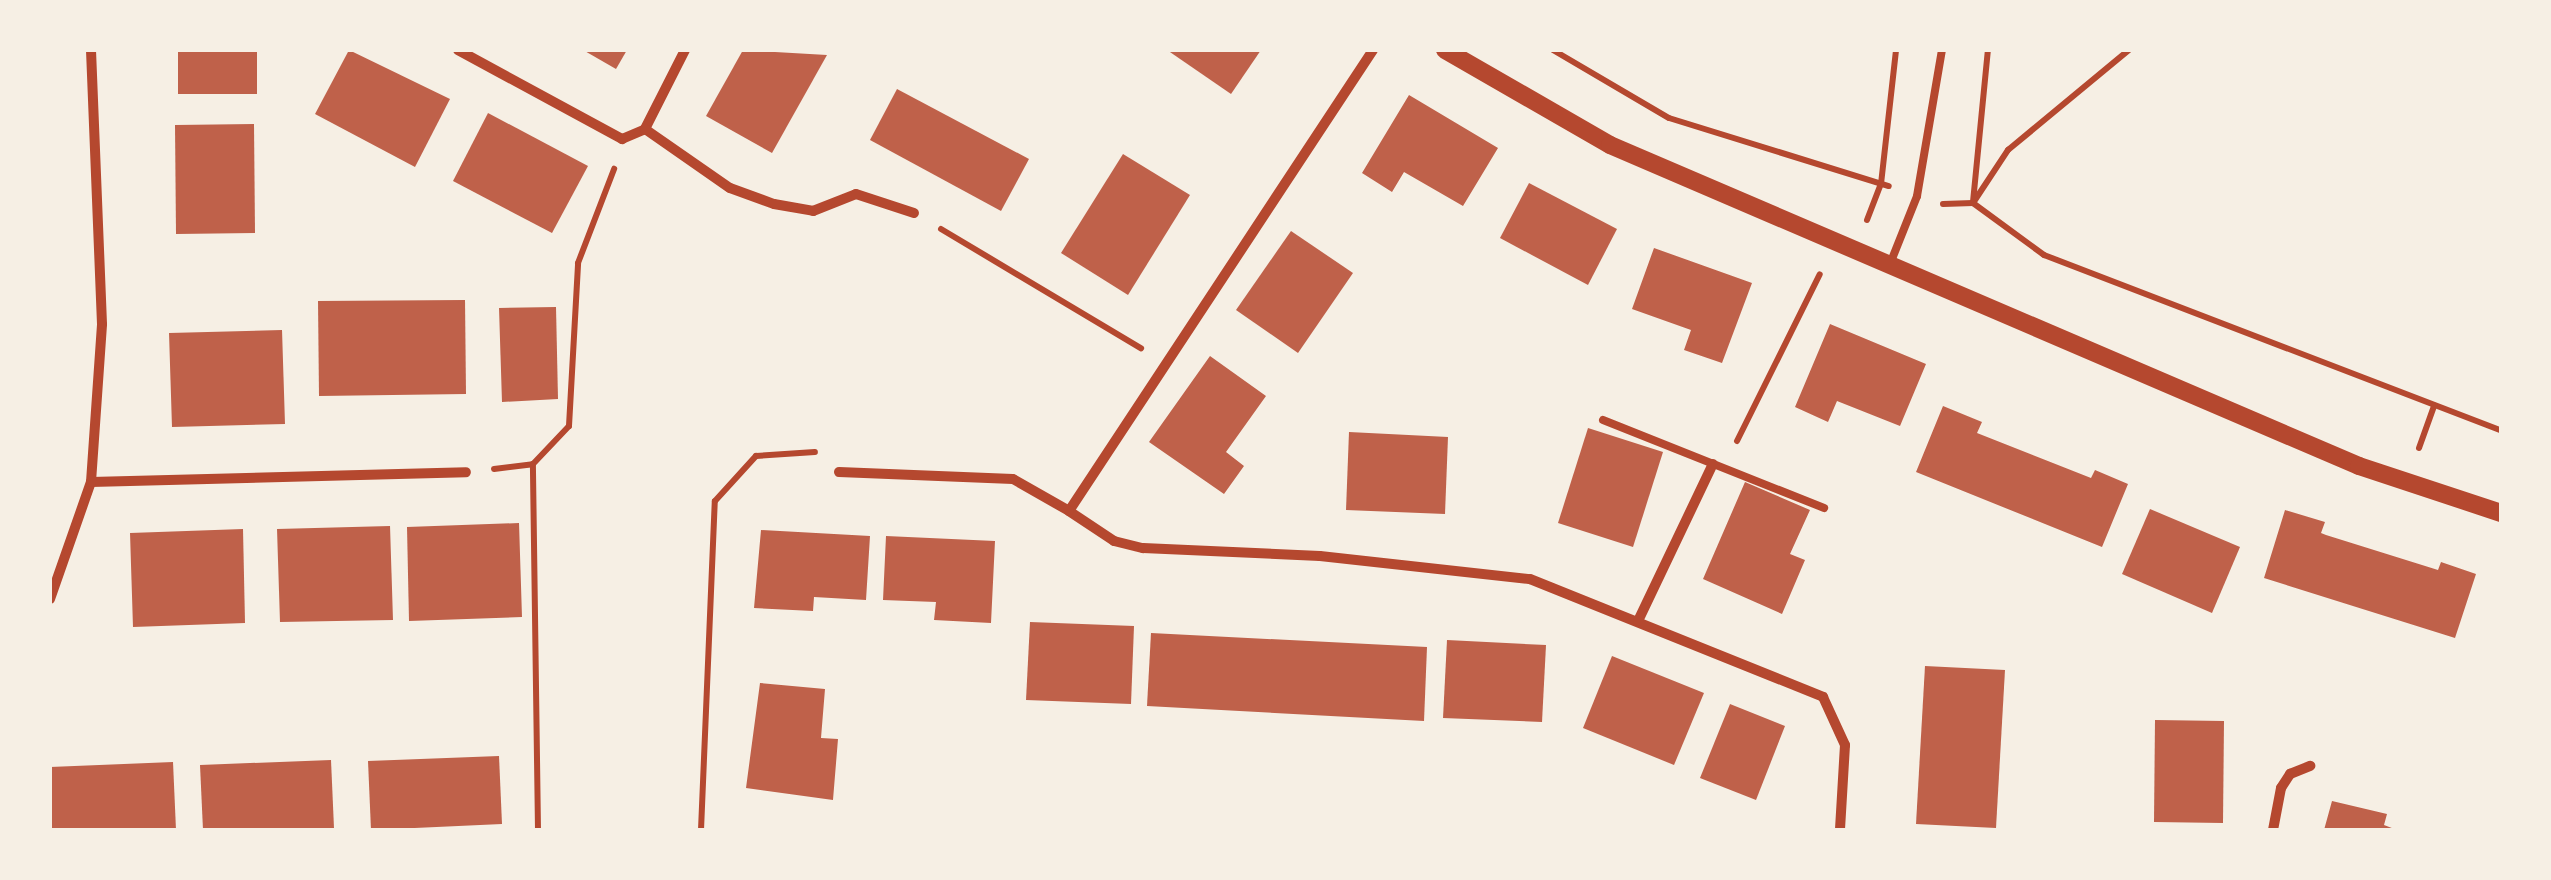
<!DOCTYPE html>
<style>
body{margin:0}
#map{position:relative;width:2551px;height:880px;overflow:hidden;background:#f6efe4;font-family:Arial,sans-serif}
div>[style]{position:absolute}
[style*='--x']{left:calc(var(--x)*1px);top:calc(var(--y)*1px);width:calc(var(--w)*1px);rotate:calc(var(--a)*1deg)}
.building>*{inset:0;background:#bf614a}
.path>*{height:6px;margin:-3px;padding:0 3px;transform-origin:3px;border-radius:3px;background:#b5482f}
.service>*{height:8px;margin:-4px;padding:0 4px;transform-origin:4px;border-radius:4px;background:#b5482f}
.minor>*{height:10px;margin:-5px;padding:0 5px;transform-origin:5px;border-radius:5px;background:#b5482f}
.tertiary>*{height:18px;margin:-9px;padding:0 9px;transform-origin:9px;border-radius:9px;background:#b5482f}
span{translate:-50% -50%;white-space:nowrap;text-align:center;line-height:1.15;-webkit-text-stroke:10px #f6efe4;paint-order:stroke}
.frame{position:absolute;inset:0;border:52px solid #f6efe4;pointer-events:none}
</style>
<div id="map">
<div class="building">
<i style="clip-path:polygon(178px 50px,257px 50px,257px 94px,178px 94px)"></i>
<i style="clip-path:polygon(349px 50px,450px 99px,415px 167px,315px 114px)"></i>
<i style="clip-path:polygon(583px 50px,627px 50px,616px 69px)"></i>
<i style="clip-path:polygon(743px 50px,827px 55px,772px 153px,706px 116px)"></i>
<i style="clip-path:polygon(1167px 50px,1261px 50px,1231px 94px)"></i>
<i style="clip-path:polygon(897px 89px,1029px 159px,1001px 211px,870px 140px)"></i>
<i style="clip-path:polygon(1409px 95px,1498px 148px,1463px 206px,1404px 172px,1392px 192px,1362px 173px)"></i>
<i style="clip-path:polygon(488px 113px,588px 166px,552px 233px,453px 181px)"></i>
<i style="clip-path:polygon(254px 124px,255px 233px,176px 234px,175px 125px)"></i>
<i style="clip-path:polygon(1123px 154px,1190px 195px,1128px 295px,1061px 253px)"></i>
<i style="clip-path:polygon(1529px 183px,1617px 229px,1588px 285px,1500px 238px)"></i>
<i style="clip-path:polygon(1291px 231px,1353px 273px,1298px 353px,1236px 310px)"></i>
<i style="clip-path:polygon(1654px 248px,1752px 283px,1722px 363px,1684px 350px,1691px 330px,1632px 309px)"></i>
<i style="clip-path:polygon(465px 300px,466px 394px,319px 396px,318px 301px)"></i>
<i style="clip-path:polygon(556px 307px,558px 399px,502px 402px,499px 308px)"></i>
<i style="clip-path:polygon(1830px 324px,1926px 364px,1900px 426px,1837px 401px,1828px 422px,1795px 407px)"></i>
<i style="clip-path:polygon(282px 330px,285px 424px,172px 427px,169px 333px)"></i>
<i style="clip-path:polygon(1210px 356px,1266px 396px,1226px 452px,1244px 466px,1224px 494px,1149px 442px)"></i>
<i style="clip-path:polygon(1943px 406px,1982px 422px,1977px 433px,2091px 478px,2095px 470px,2128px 484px,2102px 547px,1916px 472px)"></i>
<i style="clip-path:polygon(1588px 428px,1663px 452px,1633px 547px,1558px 523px)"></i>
<i style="clip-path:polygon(1349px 432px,1448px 437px,1445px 514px,1346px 510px)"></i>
<i style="clip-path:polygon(1745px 482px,1810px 510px,1790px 554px,1805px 560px,1782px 614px,1703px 579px)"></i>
<i style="clip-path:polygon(2150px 509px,2240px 547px,2212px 613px,2122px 574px)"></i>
<i style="clip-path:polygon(2285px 510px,2325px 522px,2321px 533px,2326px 535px,2438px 570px,2441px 562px,2476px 574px,2455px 638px,2264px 578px)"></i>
<i style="clip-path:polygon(519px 523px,522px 617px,409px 621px,407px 527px)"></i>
<i style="clip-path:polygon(390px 526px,393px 620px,280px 622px,277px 529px)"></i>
<i style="clip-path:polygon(243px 529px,245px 623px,133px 627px,130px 533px)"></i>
<i style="clip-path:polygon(761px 530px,870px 536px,866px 600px,814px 597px,813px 611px,754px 608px)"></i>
<i style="clip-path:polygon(886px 536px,995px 541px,991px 623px,934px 620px,936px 602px,883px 600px)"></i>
<i style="clip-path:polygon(1030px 622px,1134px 626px,1131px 704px,1026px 700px)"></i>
<i style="clip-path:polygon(1151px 633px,1427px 647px,1424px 721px,1147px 706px)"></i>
<i style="clip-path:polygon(1447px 640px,1546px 645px,1542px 722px,1443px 718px)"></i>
<i style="clip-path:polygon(1612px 656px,1704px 693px,1674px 765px,1583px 728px)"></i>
<i style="clip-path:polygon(1925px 666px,2005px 670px,1996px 828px,1916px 824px)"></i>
<i style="clip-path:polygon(760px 683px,825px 689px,821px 738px,838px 739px,833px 800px,746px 788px)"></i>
<i style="clip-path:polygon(1730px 704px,1785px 726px,1756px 800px,1700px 778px)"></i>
<i style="clip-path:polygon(2155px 720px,2224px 721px,2223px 823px,2154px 822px)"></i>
<i style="clip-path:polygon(499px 756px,502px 824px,371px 830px,368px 761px)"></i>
<i style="clip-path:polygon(331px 760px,334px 828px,203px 830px,200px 765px)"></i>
<i style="clip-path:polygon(173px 762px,176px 830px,50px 830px,50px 767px)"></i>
<i style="clip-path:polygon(2332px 801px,2387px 814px,2384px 825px,2397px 830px,2324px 830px)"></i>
</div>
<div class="path">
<i style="--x:1553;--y:50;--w:134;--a:30.4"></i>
<i style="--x:1669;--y:118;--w:230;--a:17.2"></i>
<i style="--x:1973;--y:202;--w:153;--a:-84.4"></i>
<i style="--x:1973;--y:203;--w:64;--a:-56.6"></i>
<i style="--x:2008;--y:150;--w:157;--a:-39.6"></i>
<i style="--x:1943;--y:204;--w:30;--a:-2"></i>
<i style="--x:1973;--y:203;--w:88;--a:36.2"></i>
<i style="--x:2044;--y:255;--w:489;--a:21"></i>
<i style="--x:1867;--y:220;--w:39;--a:-69"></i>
<i style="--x:1881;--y:184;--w:135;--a:-83.6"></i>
<i style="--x:941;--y:229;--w:233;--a:30.8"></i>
<i style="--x:1737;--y:441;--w:186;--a:-63.6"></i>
<i style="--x:2419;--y:448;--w:45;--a:-70.3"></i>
<i style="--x:494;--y:469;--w:39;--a:-7"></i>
<i style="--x:538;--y:830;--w:366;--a:-90.8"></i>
<i style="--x:533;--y:464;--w:52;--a:-46.5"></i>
<i style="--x:569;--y:426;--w:163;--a:-86.8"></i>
<i style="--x:578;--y:263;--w:101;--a:-69"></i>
<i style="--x:701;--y:830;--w:329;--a:-87.6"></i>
<i style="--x:715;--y:501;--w:61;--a:-47.7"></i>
<i style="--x:756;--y:456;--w:59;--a:-3.9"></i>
</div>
<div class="service">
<i style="--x:1890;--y:264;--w:73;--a:-68.3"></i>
<i style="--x:1917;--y:196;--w:148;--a:-80.3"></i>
<i style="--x:1603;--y:420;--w:238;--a:21.7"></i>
</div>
<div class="minor">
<i style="--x:458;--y:50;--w:187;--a:28.5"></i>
<i style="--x:622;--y:139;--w:25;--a:-23"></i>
<i style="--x:685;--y:50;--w:89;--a:116.9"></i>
<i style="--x:645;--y:129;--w:103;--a:34.8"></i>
<i style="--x:730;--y:188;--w:47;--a:20"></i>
<i style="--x:774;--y:204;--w:40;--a:10"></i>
<i style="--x:813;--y:211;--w:46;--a:-21.6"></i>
<i style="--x:856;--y:194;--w:61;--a:18.1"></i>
<i style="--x:1373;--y:50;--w:552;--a:123.4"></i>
<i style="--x:1069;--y:511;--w:54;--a:33.7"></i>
<i style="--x:1114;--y:541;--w:30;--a:14"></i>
<i style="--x:1143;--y:548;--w:177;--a:2.6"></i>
<i style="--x:1320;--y:556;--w:211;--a:6.3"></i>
<i style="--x:1530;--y:579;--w:316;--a:21.9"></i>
<i style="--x:1823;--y:697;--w:53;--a:65.4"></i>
<i style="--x:1845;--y:745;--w:85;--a:93.4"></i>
<i style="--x:839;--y:472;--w:174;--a:2.3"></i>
<i style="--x:1013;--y:479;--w:64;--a:29.7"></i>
<i style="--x:91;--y:482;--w:375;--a:-1.5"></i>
<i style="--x:50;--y:599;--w:124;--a:-70.7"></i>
<i style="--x:91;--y:482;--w:158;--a:-86"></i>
<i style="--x:102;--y:324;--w:274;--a:-92.3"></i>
<i style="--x:1638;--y:621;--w:174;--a:-64.5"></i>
<i style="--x:2273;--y:830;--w:43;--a:-79.2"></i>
<i style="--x:2281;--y:788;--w:17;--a:-57"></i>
<i style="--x:2290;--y:774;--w:22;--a:-22"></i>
</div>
<div class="tertiary">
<i style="--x:1445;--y:50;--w:190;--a:29.9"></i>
<i style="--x:1610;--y:145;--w:815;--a:23.2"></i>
<i style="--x:2359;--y:466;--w:150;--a:18.3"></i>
</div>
<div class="frame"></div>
</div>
